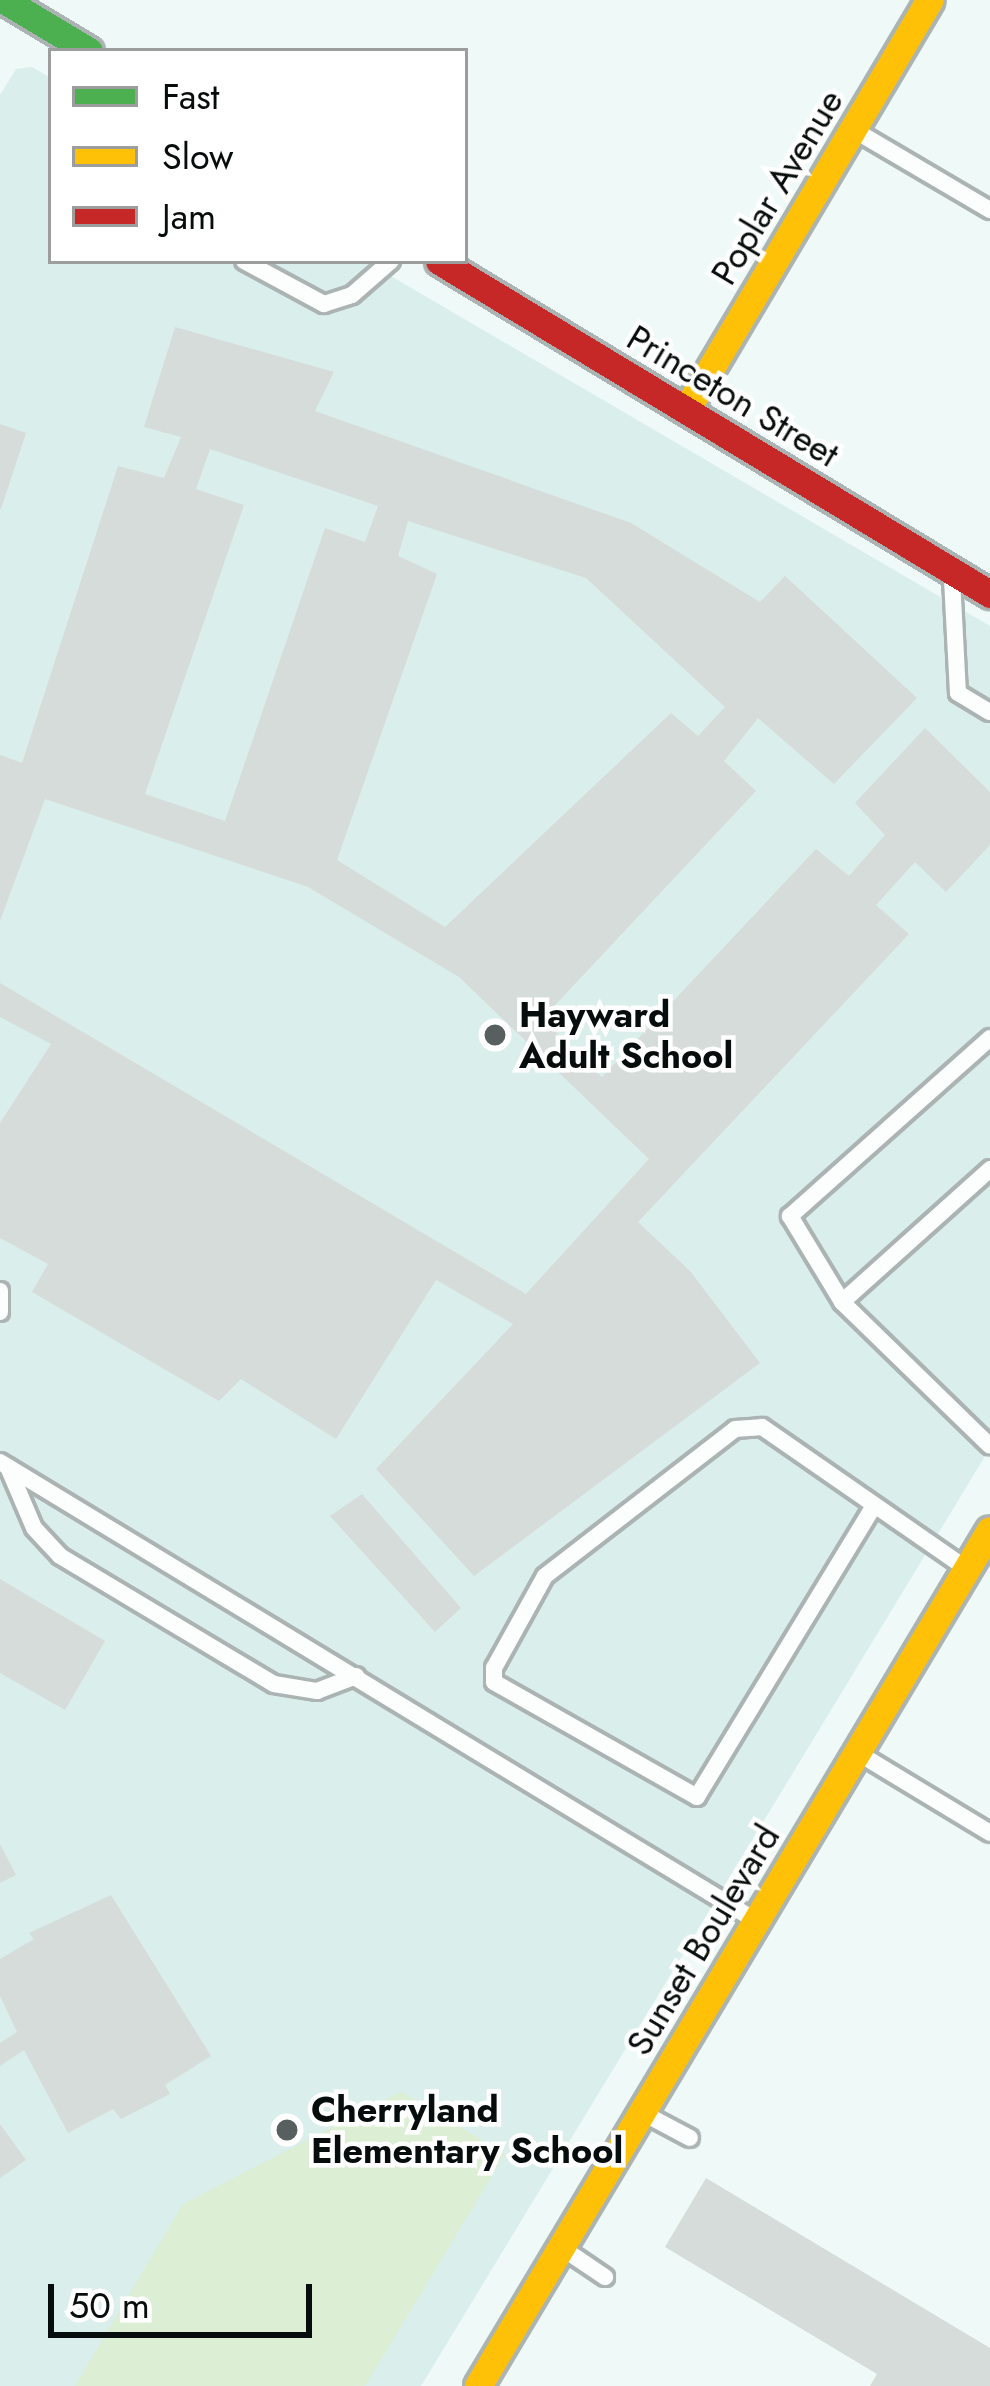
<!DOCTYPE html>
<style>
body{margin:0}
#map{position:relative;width:990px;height:2386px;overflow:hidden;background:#eef9f8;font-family:Jost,sans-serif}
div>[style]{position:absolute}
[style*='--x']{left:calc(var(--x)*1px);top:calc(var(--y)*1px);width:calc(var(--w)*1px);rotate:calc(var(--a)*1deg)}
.built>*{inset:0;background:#daeeec}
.green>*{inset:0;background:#dceed3}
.building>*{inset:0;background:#d5dcda}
.roads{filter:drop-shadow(3px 0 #abb3b3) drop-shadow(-3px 0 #abb3b3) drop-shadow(0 3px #abb3b3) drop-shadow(0 -3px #abb3b3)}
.lane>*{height:16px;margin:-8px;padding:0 8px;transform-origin:8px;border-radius:8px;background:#fcfefe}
.fast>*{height:27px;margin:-13.5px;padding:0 13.5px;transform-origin:13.5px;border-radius:13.5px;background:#4caf50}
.slow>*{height:27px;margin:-13.5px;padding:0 13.5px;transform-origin:13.5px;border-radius:13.5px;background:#ffc107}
.jam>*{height:27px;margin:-13.5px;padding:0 13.5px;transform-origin:13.5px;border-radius:13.5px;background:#c62828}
.dots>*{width:33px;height:33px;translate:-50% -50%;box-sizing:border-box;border:6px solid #fff;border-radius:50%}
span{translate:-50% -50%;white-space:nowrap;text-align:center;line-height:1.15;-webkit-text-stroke:9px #fff;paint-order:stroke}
.street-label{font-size:36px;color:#070d0c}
.poi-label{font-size:36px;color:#070d0c;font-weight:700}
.left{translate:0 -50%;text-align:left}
.legend{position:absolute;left:48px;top:48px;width:420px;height:216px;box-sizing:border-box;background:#fff;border:3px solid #9c9e9e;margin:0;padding:15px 21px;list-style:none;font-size:36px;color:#070d0c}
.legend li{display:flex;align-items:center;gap:24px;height:60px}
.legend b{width:60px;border:3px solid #9c9e9e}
.scale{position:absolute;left:48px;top:2284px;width:264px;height:54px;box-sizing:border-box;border:6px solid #070d0c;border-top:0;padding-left:15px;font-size:36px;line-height:42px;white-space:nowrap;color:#070d0c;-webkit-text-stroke:9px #fff;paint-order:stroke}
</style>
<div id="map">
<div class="built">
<i style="clip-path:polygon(32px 67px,51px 78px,51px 261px,365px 261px,990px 626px,990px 1448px,421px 2386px,0 2386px,0 95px,16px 69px)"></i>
</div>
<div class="green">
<i style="clip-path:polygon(401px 2092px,505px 2154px,365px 2386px,75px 2386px,183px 2204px)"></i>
</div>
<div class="building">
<i style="clip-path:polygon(evenodd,175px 327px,334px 372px,315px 411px,631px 523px,760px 602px,785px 576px,917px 698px,834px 784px,758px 718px,724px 761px,756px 791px,542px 1019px,602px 1077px,816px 849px,849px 876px,885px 835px,855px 803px,925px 728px,990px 792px,990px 845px,946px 892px,915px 862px,876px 905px,909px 934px,638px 1222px,690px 1271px,760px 1363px,474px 1576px,376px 1469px,513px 1324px,436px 1280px,336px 1439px,241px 1379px,219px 1401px,32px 1292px,48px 1264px,0 1238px,0 1123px,51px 1044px,0 1017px,0 983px,526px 1294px,649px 1159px,459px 977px,308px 887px,45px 799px,0 921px,0 755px,22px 763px,118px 466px,164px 478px,181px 437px,144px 427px,175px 327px,210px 449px,378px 506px,365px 542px,325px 528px,225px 821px,145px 794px,244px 505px,196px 489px,210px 449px,175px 327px,408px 521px,586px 578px,725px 707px,698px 736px,671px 713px,445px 927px,337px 860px,437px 574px,398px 556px,408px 521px)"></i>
<i style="clip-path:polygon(0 424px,26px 433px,1px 509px,0 509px)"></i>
<i style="clip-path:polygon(362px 1494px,461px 1608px,435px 1632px,330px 1516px)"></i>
<i style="clip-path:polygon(0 1579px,105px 1641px,65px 1710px,0 1673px)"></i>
<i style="clip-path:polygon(0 1844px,16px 1875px,0 1883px)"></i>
<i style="clip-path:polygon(111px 1895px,211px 2056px,165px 2085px,170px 2094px,121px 2119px,113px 2109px,68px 2133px,24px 2050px,0 2066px,0 2043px,17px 2032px,0 1996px,0 1959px,34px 1939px,29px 1933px)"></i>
<i style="clip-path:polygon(0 2124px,26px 2160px,0 2178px)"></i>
<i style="clip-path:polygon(706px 2178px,990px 2348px,990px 2386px,870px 2386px,877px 2374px,665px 2247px)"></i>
</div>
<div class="roads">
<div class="lane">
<i style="--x:854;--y:130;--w:158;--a:30.5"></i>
<i style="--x:244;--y:261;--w:91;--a:28.3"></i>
<i style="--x:324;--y:304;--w:29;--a:-18"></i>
<i style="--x:352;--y:295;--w:52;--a:-41.1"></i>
<i style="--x:952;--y:579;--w:114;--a:87"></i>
<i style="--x:958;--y:693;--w:37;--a:31"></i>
<i style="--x:990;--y:1038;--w:268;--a:138.3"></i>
<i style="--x:790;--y:1216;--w:100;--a:58.8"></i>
<i style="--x:842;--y:1302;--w:206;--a:44.2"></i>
<i style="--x:0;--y:1291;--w:21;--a:90"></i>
<i style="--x:842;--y:1302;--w:199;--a:-41.9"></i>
<i style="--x:0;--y:1462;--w:881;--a:31.25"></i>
<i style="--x:8;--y:1467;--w:66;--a:66.9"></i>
<i style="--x:34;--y:1528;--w:38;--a:47"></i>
<i style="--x:60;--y:1556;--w:249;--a:30.9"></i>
<i style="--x:274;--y:1684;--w:44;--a:9.2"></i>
<i style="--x:317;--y:1691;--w:42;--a:-21"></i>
<i style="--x:872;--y:1509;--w:337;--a:121.3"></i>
<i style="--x:697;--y:1797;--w:233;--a:-150.5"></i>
<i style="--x:494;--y:1682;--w:14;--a:-90"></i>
<i style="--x:494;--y:1668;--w:105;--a:-61"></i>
<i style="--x:545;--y:1576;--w:240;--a:-37.7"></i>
<i style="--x:735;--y:1429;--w:27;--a:-4"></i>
<i style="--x:762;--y:1427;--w:244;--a:34.7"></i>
<i style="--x:858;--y:1753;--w:154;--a:31.2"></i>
<i style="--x:643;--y:2113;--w:53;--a:28"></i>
<i style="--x:562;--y:2248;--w:52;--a:34"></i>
</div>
<div class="fast">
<i style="--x:4;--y:0;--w:99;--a:31"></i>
</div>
<div class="slow">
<i style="--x:686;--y:410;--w:477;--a:-59.3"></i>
<i style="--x:478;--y:2386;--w:997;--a:-59.12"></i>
</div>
<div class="jam">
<i style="--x:439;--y:261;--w:644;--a:31.15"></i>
</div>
</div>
<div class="dots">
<i style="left:495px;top:1035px;background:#58605f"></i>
<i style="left:287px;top:2130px;background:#58605f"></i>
</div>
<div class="street-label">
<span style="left:777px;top:187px;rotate:-59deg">Poplar Avenue</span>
<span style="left:733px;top:396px;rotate:31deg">Princeton Street</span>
<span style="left:703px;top:1940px;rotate:-59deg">Sunset Boulevard</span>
</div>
<div class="poi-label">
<span class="left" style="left:519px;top:1035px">Hayward<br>Adult School</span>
<span class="left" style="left:311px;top:2130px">Cherryland<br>Elementary School</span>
</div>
<ul class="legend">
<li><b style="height:15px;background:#4caf50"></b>Fast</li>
<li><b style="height:15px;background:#ffc107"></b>Slow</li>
<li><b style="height:15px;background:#c62828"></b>Jam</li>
</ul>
<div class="scale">50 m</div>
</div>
